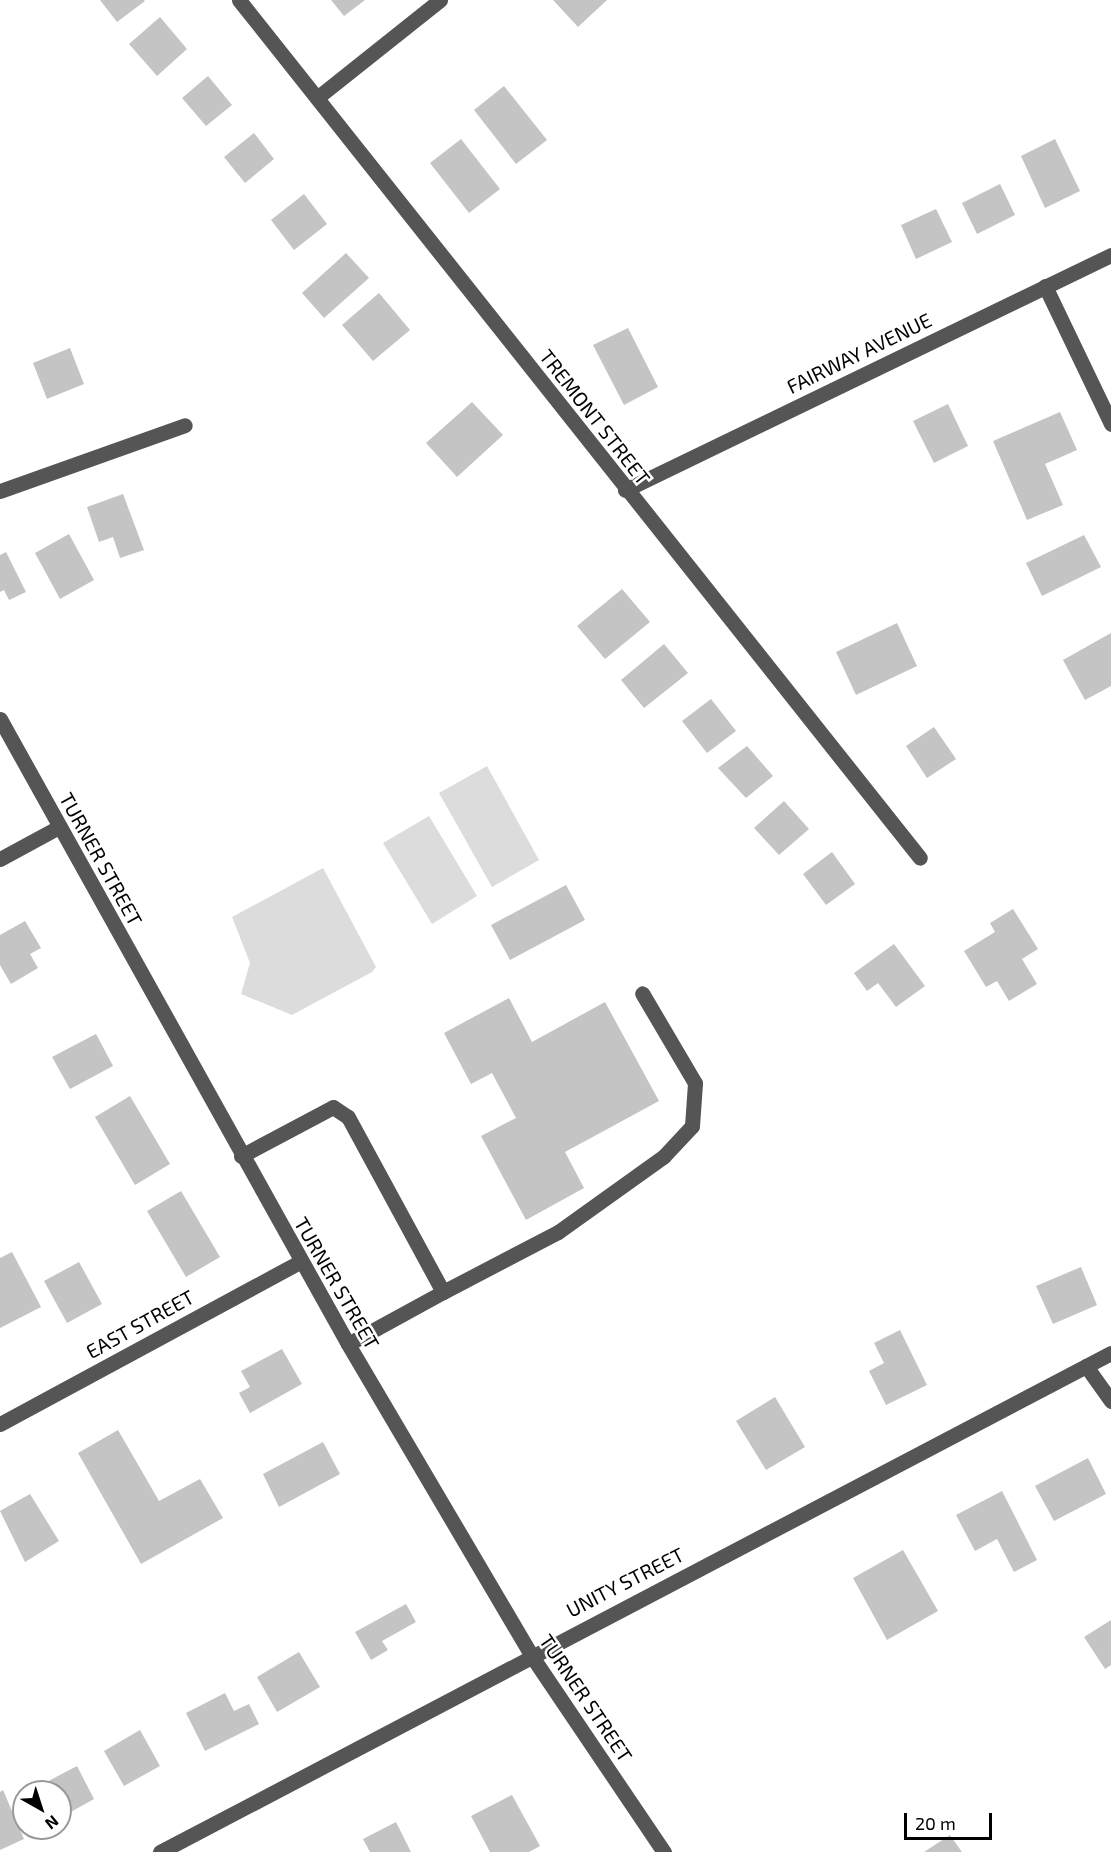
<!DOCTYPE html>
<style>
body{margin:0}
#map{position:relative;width:1111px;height:1852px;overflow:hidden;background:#fff;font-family:"Exo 2",sans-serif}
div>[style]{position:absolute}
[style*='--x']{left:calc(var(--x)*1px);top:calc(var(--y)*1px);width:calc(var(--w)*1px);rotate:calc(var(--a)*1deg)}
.green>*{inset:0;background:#dcdcdc}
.building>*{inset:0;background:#c4c4c4}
.minor>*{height:15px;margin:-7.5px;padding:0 7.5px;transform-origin:7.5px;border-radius:7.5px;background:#555}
span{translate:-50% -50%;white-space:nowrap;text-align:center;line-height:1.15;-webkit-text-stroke:5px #fff;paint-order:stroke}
.street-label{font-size:20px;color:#000}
.north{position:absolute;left:12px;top:1780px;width:60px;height:60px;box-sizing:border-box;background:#fff;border:2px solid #999;border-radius:50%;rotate:141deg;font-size:16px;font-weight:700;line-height:24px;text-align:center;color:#000}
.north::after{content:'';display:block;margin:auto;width:21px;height:27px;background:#000;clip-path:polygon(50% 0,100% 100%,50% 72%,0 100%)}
.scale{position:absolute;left:904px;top:1813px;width:88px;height:27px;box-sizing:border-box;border:3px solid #000;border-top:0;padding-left:8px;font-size:18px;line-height:21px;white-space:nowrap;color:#000;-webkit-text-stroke:4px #fff;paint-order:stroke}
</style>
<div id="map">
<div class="green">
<i style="clip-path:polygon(487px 766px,539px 860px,492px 887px,439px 793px)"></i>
<i style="clip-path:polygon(429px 816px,477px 896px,432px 924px,383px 843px)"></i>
<i style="clip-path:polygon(323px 868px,376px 967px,372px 972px,292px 1015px,241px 994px,250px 963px,232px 917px)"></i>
</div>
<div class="building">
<i style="clip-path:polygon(100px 0,144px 0,145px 1px,117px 22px)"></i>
<i style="clip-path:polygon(331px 0,365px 0,344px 16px)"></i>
<i style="clip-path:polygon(553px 0,607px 0,578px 27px)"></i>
<i style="clip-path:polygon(160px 17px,187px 49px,157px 76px,129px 44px)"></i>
<i style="clip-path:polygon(208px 76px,232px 105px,206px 126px,182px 98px)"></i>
<i style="clip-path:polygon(504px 86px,547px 140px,516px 164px,474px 110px)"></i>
<i style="clip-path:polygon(254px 133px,274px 159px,245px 183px,224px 157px)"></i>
<i style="clip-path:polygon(461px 139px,500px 189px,469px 213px,430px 163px)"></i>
<i style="clip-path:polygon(1055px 139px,1080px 191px,1045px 208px,1021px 156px)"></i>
<i style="clip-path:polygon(1000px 184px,1015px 215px,977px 234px,962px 203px)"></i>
<i style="clip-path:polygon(304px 194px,327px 224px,294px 250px,271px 220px)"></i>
<i style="clip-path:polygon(936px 209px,952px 242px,916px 259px,901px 225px)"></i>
<i style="clip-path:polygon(346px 253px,369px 278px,324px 318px,302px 293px)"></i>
<i style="clip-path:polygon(379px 293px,410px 330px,373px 361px,342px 325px)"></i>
<i style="clip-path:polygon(628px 328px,658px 387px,624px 405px,593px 345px)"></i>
<i style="clip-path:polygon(70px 348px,84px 384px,47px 399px,33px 363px)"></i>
<i style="clip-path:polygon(472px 402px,503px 435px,457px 477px,426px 443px)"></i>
<i style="clip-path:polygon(948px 404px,968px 446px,934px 463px,913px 421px)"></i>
<i style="clip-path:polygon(1060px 412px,1077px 450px,1045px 464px,1063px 505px,1027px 520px,993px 441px)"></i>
<i style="clip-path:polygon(123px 494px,144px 550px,120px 558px,113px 537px,99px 542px,87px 507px)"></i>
<i style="clip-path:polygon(69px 534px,94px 580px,60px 599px,35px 553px)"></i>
<i style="clip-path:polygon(1084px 535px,1101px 567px,1042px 596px,1026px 563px)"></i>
<i style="clip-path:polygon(6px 552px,26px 592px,9px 600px,4px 590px,0 592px,0 555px)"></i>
<i style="clip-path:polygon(622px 589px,650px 622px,605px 659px,577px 626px)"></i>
<i style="clip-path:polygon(897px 623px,917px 666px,856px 695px,836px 652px)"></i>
<i style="clip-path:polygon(1111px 633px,1111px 686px,1085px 700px,1063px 660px)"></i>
<i style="clip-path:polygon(664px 644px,688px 673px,644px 708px,621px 680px)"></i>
<i style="clip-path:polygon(711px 699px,736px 731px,707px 753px,682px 721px)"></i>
<i style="clip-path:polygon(934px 727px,956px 759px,927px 778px,906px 746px)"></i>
<i style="clip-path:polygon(747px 746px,773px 776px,746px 798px,718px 768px)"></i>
<i style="clip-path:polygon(784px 801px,809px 829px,779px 855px,754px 828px)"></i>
<i style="clip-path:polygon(832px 852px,855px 884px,826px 905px,803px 874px)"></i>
<i style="clip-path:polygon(566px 885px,585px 920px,510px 960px,491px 925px)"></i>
<i style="clip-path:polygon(1013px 909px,1038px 949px,1022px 959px,1037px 984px,1009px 1001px,997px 981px,986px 987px,964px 951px,995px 932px,990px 923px)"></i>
<i style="clip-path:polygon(25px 921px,41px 948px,30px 954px,38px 968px,11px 984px,0 965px,0 935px)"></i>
<i style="clip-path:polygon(894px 944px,925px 986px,896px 1007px,878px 983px,867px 991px,854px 973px)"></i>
<i style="clip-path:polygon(509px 998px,532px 1042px,605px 1002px,659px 1101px,565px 1152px,584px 1188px,526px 1220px,481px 1136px,516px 1118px,492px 1073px,471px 1084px,444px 1033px)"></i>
<i style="clip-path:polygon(96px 1034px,113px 1066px,70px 1089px,52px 1057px)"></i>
<i style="clip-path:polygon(130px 1096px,170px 1164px,135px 1185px,95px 1117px)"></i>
<i style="clip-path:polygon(181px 1191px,220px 1257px,186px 1277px,147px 1211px)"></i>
<i style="clip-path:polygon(12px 1252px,41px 1307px,0 1328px,0 1258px)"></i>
<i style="clip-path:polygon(79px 1262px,102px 1304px,67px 1323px,44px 1281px)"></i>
<i style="clip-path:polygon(1081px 1267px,1097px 1305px,1053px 1324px,1036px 1286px)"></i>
<i style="clip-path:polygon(900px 1330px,927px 1385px,886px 1405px,869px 1371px,884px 1363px,874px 1343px)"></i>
<i style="clip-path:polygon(282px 1349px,302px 1384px,250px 1413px,239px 1393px,250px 1387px,241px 1371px)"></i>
<i style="clip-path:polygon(775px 1397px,805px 1447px,766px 1470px,736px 1421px)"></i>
<i style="clip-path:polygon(118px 1430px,159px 1501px,200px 1479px,223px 1518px,141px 1564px,78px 1453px)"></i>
<i style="clip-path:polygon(323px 1442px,340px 1474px,279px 1507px,263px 1474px)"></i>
<i style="clip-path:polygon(1088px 1458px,1106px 1494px,1054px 1521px,1035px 1486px)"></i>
<i style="clip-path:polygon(1002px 1491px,1037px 1560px,1014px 1572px,997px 1539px,975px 1551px,956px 1515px)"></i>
<i style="clip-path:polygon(30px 1494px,59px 1541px,25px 1562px,0 1511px)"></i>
<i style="clip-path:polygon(903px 1550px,938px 1611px,887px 1640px,853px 1578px)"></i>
<i style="clip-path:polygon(406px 1604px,416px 1622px,382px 1641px,388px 1650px,371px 1660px,355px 1632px)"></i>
<i style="clip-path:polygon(1111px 1620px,1111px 1665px,1105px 1669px,1084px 1637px)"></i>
<i style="clip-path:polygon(299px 1652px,320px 1687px,277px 1712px,257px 1677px)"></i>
<i style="clip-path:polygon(225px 1693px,234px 1711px,249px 1704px,259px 1724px,205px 1751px,186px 1713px)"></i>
<i style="clip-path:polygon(140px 1730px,160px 1766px,124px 1786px,104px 1751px)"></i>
<i style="clip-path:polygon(77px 1766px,94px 1799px,60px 1818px,60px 1792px,35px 1788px)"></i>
<i style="clip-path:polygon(3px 1790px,24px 1839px,0 1850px,0 1792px)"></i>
<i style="clip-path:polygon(512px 1795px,540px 1846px,529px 1852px,490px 1852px,471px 1816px)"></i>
<i style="clip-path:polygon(396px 1822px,411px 1852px,370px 1852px,363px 1839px)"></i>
<i style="clip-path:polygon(950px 1835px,962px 1852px,924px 1852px)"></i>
</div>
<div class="minor">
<i style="--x:239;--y:0;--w:1095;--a:51.56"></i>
<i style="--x:318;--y:97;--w:156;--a:-38.5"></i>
<i style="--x:1045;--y:286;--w:153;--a:64.4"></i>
<i style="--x:625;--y:490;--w:540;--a:-25.81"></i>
<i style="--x:0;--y:491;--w:196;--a:-19.6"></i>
<i style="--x:0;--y:719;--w:715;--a:60.89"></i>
<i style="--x:348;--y:1344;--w:361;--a:59.5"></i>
<i style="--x:531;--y:1655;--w:238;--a:56"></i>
<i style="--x:0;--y:859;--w:67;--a:-28.5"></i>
<i style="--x:241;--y:1156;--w:104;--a:-28"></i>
<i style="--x:333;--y:1107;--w:18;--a:34"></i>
<i style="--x:348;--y:1117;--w:199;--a:61.5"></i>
<i style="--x:443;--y:1292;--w:108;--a:151.3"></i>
<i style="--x:443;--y:1292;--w:130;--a:-27.6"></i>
<i style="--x:558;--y:1232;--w:130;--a:-35.6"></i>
<i style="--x:664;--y:1156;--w:41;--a:-47"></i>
<i style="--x:692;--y:1126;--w:43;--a:-86"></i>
<i style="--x:695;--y:1083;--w:104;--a:-120.5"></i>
<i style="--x:1086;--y:1366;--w:43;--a:54.5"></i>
<i style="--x:0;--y:1424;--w:341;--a:-28.4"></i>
<i style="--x:160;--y:1852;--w:1074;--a:-27.69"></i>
</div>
<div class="street-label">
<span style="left:859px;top:353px;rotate:-26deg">FAIRWAY AVENUE</span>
<span style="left:595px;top:417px;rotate:52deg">TREMONT STREET</span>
<span style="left:101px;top:859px;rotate:61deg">TURNER STREET</span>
<span style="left:337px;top:1283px;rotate:60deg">TURNER STREET</span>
<span style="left:140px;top:1324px;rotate:-29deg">EAST STREET</span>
<span style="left:625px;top:1582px;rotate:-27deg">UNITY STREET</span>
<span style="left:586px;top:1698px;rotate:56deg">TURNER STREET</span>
</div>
<div class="north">N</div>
<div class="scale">20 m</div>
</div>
